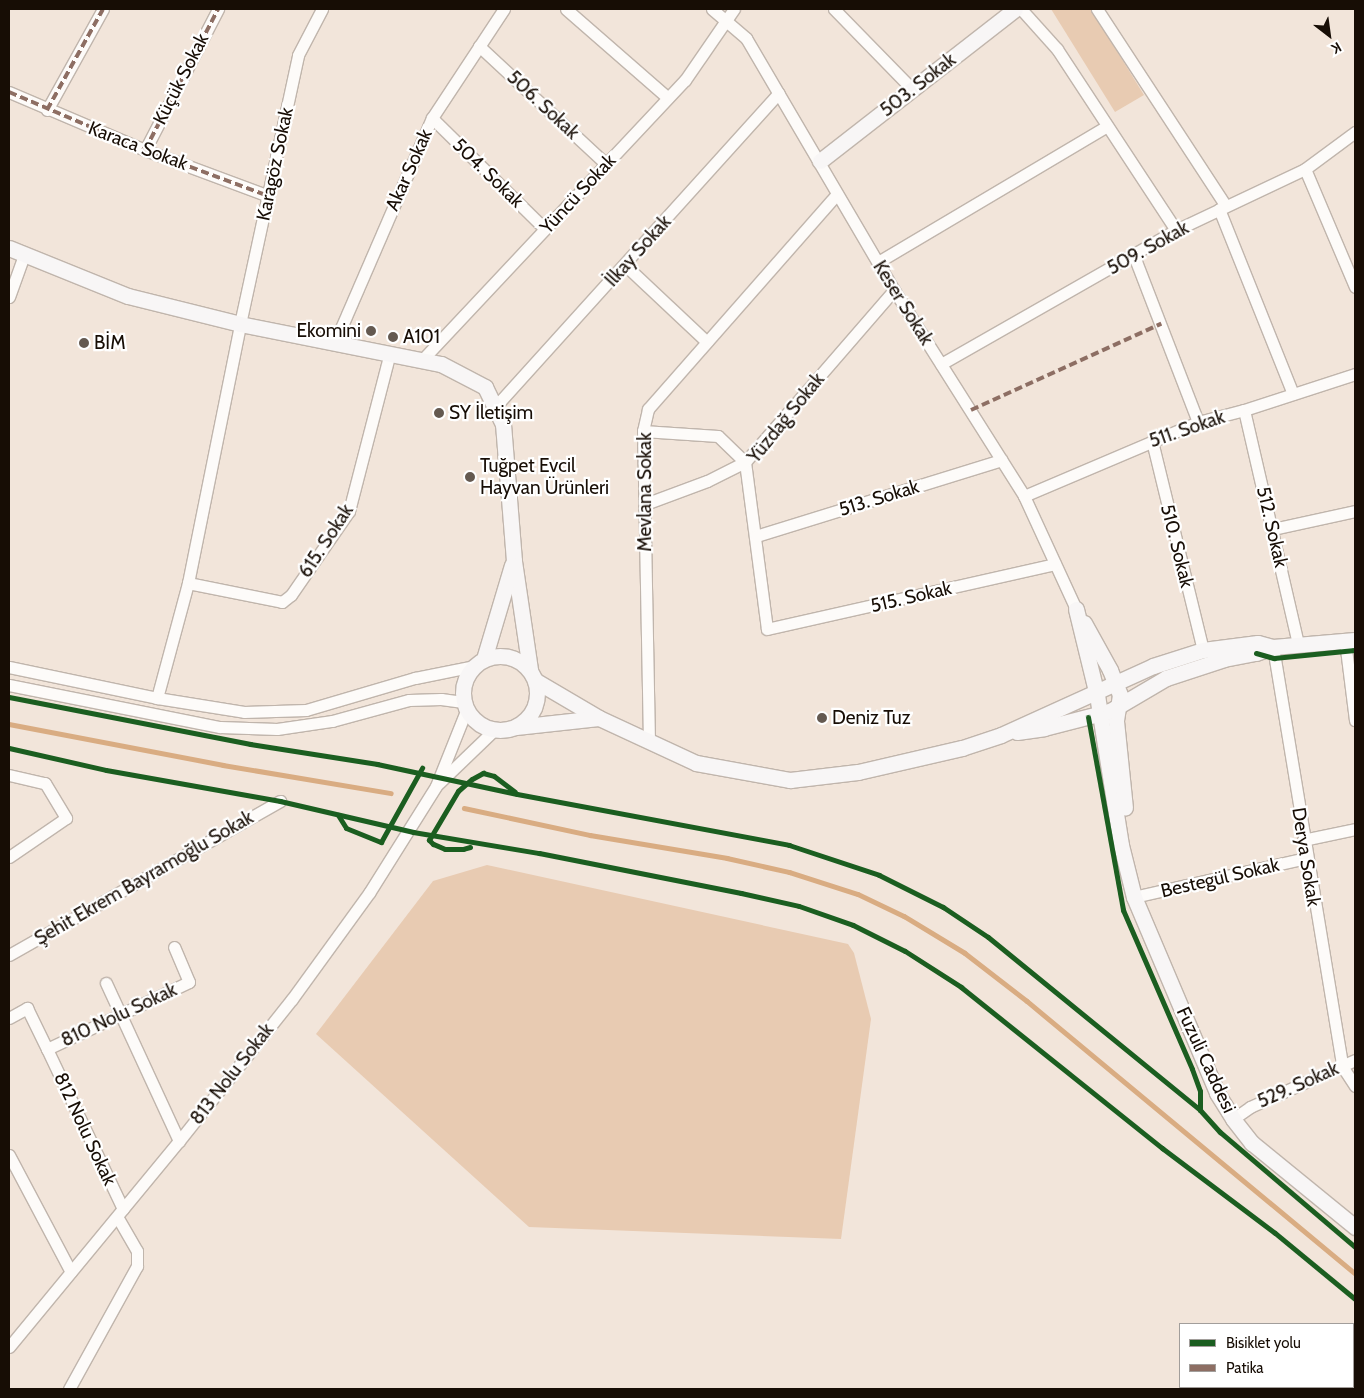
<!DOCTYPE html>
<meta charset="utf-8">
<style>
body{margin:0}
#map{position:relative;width:1364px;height:1398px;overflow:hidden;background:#f2e5da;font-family:Cabin,sans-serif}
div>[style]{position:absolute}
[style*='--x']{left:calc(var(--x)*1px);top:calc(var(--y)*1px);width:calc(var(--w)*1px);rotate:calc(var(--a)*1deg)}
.green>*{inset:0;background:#e8cbb2}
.stream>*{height:4.5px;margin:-2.25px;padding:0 2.25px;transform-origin:2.25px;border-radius:2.25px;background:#d9ac82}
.roads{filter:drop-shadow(1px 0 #c0b5ac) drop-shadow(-1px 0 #c0b5ac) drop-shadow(0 1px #c0b5ac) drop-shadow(0 -1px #c0b5ac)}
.street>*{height:11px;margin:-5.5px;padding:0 5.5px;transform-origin:5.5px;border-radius:5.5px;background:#fdfbf9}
.secondary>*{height:15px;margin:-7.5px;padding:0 7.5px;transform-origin:7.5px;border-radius:7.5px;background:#f8f6f6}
.secondary>.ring{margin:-7.5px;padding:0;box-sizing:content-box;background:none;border:15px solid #f8f6f6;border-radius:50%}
.quiet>*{height:4px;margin-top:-2px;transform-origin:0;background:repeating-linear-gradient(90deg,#8d6e63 0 8px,transparent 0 12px)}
.cycleway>*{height:5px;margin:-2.5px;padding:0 2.5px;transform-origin:2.5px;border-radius:2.5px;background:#1b5e20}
.dots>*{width:14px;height:14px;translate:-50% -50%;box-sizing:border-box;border:2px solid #fff;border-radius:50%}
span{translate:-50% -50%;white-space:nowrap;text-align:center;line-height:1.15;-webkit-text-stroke:4.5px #fff;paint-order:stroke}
.street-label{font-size:19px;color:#170d05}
.poi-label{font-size:19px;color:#170d05}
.right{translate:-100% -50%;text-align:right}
.left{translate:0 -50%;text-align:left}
.frame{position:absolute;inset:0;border:10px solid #170d05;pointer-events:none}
.legend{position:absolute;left:1179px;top:1323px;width:175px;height:65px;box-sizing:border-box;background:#fff;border:1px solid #a29e9b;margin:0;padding:6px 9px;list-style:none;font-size:15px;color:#170d05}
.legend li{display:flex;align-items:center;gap:10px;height:25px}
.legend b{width:25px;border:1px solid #a29e9b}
.north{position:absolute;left:1304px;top:10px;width:50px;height:50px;-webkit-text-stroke:4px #fff;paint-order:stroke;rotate:150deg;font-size:14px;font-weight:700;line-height:20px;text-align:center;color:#170d05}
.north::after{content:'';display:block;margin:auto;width:18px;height:22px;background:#170d05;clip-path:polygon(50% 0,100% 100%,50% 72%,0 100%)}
</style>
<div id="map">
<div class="green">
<i style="clip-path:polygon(1051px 9px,1091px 9px,1144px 95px,1115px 112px)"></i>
<i style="clip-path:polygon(487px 865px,848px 944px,854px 953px,871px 1019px,841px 1239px,529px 1227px,316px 1034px,433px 881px)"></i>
</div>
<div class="stream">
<i style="--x:9;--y:724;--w:218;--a:10.8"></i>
<i style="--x:223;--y:765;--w:170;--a:9.5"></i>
<i style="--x:464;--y:808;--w:129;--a:12.1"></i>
<i style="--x:590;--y:835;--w:139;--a:9.5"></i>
<i style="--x:727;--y:858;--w:64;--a:12.7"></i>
<i style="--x:789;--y:872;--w:72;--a:17.7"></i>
<i style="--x:858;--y:894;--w:51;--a:25.6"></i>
<i style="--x:904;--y:916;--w:71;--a:31.2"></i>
<i style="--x:965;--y:953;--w:78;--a:37.7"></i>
<i style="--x:1027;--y:1001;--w:426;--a:39.7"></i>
</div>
<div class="roads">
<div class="street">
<i style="--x:566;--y:9;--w:135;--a:41.1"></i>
<i style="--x:712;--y:9;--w:45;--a:40.5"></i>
<i style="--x:746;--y:38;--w:292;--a:59.6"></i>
<i style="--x:894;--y:290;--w:244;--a:57.7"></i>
<i style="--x:1024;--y:496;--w:124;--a:65.3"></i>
<i style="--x:834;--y:9;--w:112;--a:45.7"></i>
<i style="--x:1021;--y:9;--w:54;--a:48"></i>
<i style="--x:1057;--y:49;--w:217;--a:56.7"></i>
<i style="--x:1097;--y:9;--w:235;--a:56.8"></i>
<i style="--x:479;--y:46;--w:173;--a:42.9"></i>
<i style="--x:9;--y:92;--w:148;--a:23.1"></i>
<i style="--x:145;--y:150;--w:132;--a:20.4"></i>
<i style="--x:47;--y:110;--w:115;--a:-61"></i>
<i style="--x:432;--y:118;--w:158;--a:44.5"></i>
<i style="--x:145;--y:150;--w:159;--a:-62.6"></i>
<i style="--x:1305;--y:169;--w:128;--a:67"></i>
<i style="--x:1219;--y:209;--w:199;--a:68.2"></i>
<i style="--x:1134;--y:256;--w:178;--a:68.9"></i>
<i style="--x:878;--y:262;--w:266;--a:-30.7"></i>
<i style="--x:625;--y:265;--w:112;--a:43.2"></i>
<i style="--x:894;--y:290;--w:228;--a:130.9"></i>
<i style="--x:745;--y:462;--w:168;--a:82.5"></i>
<i style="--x:767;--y:629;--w:295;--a:-12.7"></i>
<i style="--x:9;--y:297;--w:45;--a:-70.3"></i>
<i style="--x:335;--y:342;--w:244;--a:-66.6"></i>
<i style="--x:432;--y:118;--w:131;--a:-56.6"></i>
<i style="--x:422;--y:360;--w:384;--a:-46.8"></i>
<i style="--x:685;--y:80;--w:86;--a:-55.4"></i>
<i style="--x:941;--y:364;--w:271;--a:-29.7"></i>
<i style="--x:1176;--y:230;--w:143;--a:-25.3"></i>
<i style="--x:1305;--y:169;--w:62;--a:-36.5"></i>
<i style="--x:495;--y:407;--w:423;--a:-47.9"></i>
<i style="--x:1244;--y:410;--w:240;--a:77"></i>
<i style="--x:643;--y:431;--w:75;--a:3.8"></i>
<i style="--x:718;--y:436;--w:37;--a:44"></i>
<i style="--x:745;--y:462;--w:42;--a:153.4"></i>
<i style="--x:707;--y:481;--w:66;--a:159.6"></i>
<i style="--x:1152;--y:441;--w:215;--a:76.3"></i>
<i style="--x:1024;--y:496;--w:189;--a:-23"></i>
<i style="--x:1198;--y:422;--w:48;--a:-14.6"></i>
<i style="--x:1244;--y:410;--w:117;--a:-18"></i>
<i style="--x:1273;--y:529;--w:84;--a:-12.4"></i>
<i style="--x:756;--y:536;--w:257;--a:-17.2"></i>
<i style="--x:188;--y:583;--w:96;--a:11.4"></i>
<i style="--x:282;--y:602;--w:11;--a:-38"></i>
<i style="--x:291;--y:595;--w:102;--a:-55.4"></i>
<i style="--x:349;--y:511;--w:163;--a:-75.5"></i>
<i style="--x:1345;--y:641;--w:80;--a:82.8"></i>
<i style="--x:1273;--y:647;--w:425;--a:80.6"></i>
<i style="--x:1342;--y:1066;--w:24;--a:57"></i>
<i style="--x:9;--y:667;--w:151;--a:11.8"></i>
<i style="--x:157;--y:698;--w:88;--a:9.1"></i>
<i style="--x:244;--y:712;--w:62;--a:-1.8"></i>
<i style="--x:306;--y:710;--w:114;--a:-16.4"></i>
<i style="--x:415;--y:678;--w:60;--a:-11.5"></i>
<i style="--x:9;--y:685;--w:215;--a:11.3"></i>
<i style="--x:220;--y:727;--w:57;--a:2"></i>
<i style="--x:277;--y:729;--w:56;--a:-8.3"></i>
<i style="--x:332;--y:721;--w:80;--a:-15.3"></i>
<i style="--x:409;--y:700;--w:32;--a:-2"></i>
<i style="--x:441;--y:699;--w:22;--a:8"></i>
<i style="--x:157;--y:698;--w:119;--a:-74.9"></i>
<i style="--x:188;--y:583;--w:264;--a:-78.6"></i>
<i style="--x:240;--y:324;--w:275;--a:-77.8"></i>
<i style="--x:298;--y:55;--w:52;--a:-62.4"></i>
<i style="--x:649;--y:742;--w:311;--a:-91.1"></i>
<i style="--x:643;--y:431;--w:23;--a:-77"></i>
<i style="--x:648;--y:409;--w:286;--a:-48.7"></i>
<i style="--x:9;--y:775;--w:37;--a:13"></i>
<i style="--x:45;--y:783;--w:41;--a:59"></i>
<i style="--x:66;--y:818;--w:69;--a:145.6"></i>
<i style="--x:439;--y:783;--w:76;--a:-43.9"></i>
<i style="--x:1303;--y:840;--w:53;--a:-11.9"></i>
<i style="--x:1134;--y:897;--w:176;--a:-12.8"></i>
<i style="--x:9;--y:955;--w:312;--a:-29.6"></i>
<i style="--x:106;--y:983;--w:174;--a:65.2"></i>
<i style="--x:9;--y:1018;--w:21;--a:-29"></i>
<i style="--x:27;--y:1008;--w:46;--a:64"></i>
<i style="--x:47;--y:1049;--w:157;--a:-25.3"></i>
<i style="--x:189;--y:982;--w:38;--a:-113"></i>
<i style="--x:47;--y:1049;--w:177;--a:64.6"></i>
<i style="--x:1233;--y:1119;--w:21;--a:-35"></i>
<i style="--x:1250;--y:1107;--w:115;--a:-24.1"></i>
<i style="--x:9;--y:1155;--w:132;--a:62.1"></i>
<i style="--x:9;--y:1347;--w:267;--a:-50.5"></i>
<i style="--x:179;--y:1141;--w:181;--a:-51.5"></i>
<i style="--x:292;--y:999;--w:131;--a:-54"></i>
<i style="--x:369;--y:893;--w:126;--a:-57.9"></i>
<i style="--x:436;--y:786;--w:81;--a:-68.2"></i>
<i style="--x:69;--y:1389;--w:141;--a:-61.1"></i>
<i style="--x:137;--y:1266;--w:15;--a:-90"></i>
<i style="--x:137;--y:1251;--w:39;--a:-120"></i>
</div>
<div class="secondary">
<i style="--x:820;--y:161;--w:247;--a:-37.9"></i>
<i style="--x:9;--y:248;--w:128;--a:22"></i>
<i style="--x:128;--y:296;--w:115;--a:14"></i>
<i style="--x:240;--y:324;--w:205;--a:11.3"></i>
<i style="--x:441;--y:364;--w:50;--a:27.6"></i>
<i style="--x:485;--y:387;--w:41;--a:64.1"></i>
<i style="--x:503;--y:424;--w:137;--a:85.4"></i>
<i style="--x:514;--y:561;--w:110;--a:81.6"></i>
<i style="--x:1076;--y:609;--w:89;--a:76.3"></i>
<i style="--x:1097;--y:695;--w:152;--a:80.9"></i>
<i style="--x:1121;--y:845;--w:54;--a:76"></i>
<i style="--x:1134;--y:897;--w:213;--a:67"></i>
<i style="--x:1217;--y:1093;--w:31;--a:58"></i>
<i style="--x:1233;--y:1119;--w:31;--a:52"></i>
<i style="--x:1252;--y:1143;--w:133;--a:39.2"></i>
<i style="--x:1084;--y:623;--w:54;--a:61"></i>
<i style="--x:1110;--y:670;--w:27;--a:68"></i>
<i style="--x:1120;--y:695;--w:26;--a:99"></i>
<i style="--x:1116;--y:721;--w:87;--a:84.1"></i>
<i class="ring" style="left:463px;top:656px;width:59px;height:59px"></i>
<i style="--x:484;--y:659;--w:98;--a:-73.4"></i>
<i style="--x:536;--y:681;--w:73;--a:30.4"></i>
<i style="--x:599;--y:718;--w:107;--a:24.9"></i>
<i style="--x:696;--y:763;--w:96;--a:10.3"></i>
<i style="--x:790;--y:780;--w:68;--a:-6.7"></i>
<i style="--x:858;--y:772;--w:107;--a:-13"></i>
<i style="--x:962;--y:748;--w:41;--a:-18.4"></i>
<i style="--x:1001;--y:735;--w:167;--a:-24.4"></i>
<i style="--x:1153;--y:666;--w:52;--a:-17.7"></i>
<i style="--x:1203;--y:650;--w:55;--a:-7.3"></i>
<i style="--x:1258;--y:643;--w:16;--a:15"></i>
<i style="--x:516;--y:727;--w:83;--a:-6.2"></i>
<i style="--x:1017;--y:732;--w:27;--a:-8"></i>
<i style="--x:1044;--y:728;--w:68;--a:-14.4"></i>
<i style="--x:1110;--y:711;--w:65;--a:-30.5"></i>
<i style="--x:1166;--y:678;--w:61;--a:-18.1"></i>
<i style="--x:1224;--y:659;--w:33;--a:-11"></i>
<i style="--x:1256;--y:653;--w:18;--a:-19"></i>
<i style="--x:1273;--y:647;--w:82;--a:-4.9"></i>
</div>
</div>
<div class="quiet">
<i style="--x:9;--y:92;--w:148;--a:23.1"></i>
<i style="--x:145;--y:150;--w:132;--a:20.4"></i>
<i style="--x:47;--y:110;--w:115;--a:-61"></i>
<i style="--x:145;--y:150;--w:159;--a:-62.6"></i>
<i style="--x:971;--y:410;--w:209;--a:-24.4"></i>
</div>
<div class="cycleway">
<i style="--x:1256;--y:653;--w:19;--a:16"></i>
<i style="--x:1274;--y:658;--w:81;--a:-5.6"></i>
<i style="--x:9;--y:697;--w:246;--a:11"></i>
<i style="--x:250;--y:744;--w:129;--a:8.9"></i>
<i style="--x:377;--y:764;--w:143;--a:12.1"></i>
<i style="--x:517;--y:794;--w:277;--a:10.6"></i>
<i style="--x:789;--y:845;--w:95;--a:18.4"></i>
<i style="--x:879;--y:875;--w:72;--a:26.6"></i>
<i style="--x:943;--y:907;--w:54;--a:33.7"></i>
<i style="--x:988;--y:937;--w:274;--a:39.2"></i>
<i style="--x:1200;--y:1110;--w:30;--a:48"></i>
<i style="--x:1220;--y:1132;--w:177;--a:40.4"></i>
<i style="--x:1088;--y:717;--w:196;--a:79.7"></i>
<i style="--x:1123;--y:910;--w:173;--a:66.5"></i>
<i style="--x:1192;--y:1069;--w:23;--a:70"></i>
<i style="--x:1200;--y:1091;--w:19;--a:90"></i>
<i style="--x:9;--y:748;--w:99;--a:12.8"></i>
<i style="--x:106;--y:770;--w:177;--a:10.1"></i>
<i style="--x:280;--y:801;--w:137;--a:13.1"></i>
<i style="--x:413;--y:832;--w:128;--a:9.5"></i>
<i style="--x:539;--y:853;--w:206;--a:11.2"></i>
<i style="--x:741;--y:893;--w:59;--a:12.6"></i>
<i style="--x:799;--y:906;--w:57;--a:19.4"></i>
<i style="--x:853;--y:925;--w:58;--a:26.6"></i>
<i style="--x:905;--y:951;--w:67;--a:32.7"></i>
<i style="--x:961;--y:987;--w:258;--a:38.7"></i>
<i style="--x:1162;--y:1148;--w:141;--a:37"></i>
<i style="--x:1275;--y:1233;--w:104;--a:39.5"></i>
<i style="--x:338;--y:815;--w:15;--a:58"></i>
<i style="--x:346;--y:828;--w:38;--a:22"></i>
<i style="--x:381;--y:842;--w:85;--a:-61"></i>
<i style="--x:470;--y:847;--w:7;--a:164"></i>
<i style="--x:463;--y:849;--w:18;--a:180"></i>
<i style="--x:445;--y:849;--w:13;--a:-157"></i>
<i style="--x:433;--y:844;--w:6;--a:-135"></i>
<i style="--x:429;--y:840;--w:57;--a:-59.4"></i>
<i style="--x:458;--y:791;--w:18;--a:-41"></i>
<i style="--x:472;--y:779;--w:13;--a:-29"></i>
<i style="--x:483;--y:773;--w:11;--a:15"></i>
<i style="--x:494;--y:776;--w:26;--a:37"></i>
</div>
<div class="dots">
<i style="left:371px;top:331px;background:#645950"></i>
<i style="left:393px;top:337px;background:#645950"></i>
<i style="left:84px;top:343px;background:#645950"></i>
<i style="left:439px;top:413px;background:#645950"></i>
<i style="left:470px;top:477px;background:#645950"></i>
<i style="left:822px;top:718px;background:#645950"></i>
</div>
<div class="street-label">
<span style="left:181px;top:79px;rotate:-63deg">Küçük Sokak</span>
<span style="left:918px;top:85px;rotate:-38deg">503. Sokak</span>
<span style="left:543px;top:105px;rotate:43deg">506. Sokak</span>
<span style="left:138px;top:146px;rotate:21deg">Karaca Sokak</span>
<span style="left:275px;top:164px;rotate:-78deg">Karagöz Sokak</span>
<span style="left:409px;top:170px;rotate:-66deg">Akar Sokak</span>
<span style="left:488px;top:173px;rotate:44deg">504. Sokak</span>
<span style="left:578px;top:194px;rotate:-47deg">Yüncü Sokak</span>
<span style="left:1148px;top:248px;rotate:-29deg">509. Sokak</span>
<span style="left:638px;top:251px;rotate:-48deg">İlkay Sokak</span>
<span style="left:903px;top:303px;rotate:58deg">Keser Sokak</span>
<span style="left:786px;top:418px;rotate:-51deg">Yüzdağ Sokak</span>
<span style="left:1187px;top:429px;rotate:-19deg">511. Sokak</span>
<span style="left:645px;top:492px;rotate:-90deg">Mevlana Sokak</span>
<span style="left:879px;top:498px;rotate:-17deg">513. Sokak</span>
<span style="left:1272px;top:527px;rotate:77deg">512. Sokak</span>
<span style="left:326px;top:541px;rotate:-57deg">615. Sokak</span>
<span style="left:1177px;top:546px;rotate:76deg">510. Sokak</span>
<span style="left:911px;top:597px;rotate:-13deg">515. Sokak</span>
<span style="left:1306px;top:857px;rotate:81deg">Derya Sokak</span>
<span style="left:144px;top:878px;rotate:-30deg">Şehit Ekrem Bayramoğlu Sokak</span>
<span style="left:1220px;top:878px;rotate:-13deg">Bestegül Sokak</span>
<span style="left:119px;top:1015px;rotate:-25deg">810 Nolu Sokak</span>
<span style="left:1206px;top:1060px;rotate:65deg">Fuzuli Caddesi</span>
<span style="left:232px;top:1074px;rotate:-52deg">813 Nolu Sokak</span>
<span style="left:1298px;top:1085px;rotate:-24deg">529. Sokak</span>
<span style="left:85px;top:1129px;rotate:65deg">812 Nolu Sokak</span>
</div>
<div class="poi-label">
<span class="right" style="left:361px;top:331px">Ekomini</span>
<span class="left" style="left:403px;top:337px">A101</span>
<span class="left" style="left:94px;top:343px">BİM</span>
<span class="left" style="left:449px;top:413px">SY İletişim</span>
<span class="left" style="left:480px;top:477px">Tuğpet Evcil<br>Hayvan Ürünleri</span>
<span class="left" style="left:832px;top:718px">Deniz Tuz</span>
</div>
<div class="frame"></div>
<ul class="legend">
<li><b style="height:6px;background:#1b5e20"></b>Bisiklet yolu</li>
<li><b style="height:6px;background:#8d6e63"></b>Patika</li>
</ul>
<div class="north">K</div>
</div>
